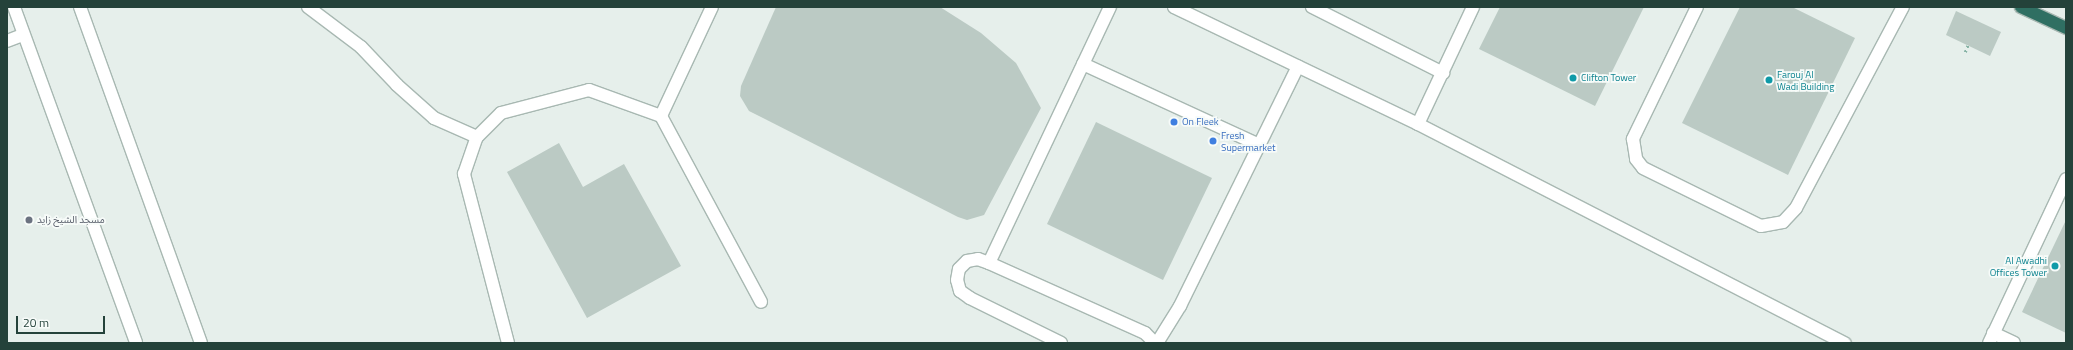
<!DOCTYPE html>
<meta charset="utf-8">
<style>
body{margin:0}
#map{position:relative;width:2073px;height:350px;overflow:hidden;background:#e6efeb;font-family:"Titillium Web","Noto Sans Arabic",sans-serif}
div>[style]{position:absolute}
[style*='--x']{left:calc(var(--x)*1px);top:calc(var(--y)*1px);width:calc(var(--w)*1px);rotate:calc(var(--a)*1deg)}
.building>*{inset:0;background:#bbcac4}
.path>*{height:2.5px;margin-top:-1.25px;transform-origin:0;background:repeating-linear-gradient(90deg,#86b3a5 0 2px,transparent 0 5px)}
.roads{filter:drop-shadow(1px 0 #a8b8b2) drop-shadow(-1px 0 #a8b8b2) drop-shadow(0 1px #a8b8b2) drop-shadow(0 -1px #a8b8b2)}
.minor>*{height:12px;margin:-6px;padding:0 6px;transform-origin:6px;border-radius:6px;background:#fff}
.highway>*{height:12px;margin:-6px;padding:0 6px;transform-origin:6px;border-radius:6px;background:#2f6f62}
.dots>*{width:11px;height:11px;translate:-50% -50%;box-sizing:border-box;border:2px solid #f7fbf9;border-radius:50%}
span{translate:-50% -50%;white-space:nowrap;text-align:center;line-height:1.15;-webkit-text-stroke:3.5px #f7fbf9;paint-order:stroke}
.culture-label{font-size:10px;color:#0d838f}
.left{translate:0 -50%;text-align:left}
.right{translate:-100% -50%;text-align:right}
.shop-label{font-size:10px;color:#366cbe}
.worship-label{font-size:10px;color:#5b616d}
.frame{position:absolute;inset:0;border:8px solid #24423a;pointer-events:none}
.scale{position:absolute;left:16px;top:316px;width:89px;height:18px;box-sizing:border-box;border:2px solid #24423a;border-top:0;padding-left:5px;font-size:12px;line-height:14px;white-space:nowrap;color:#24423a;-webkit-text-stroke:3px #f7fbf9;paint-order:stroke}
</style>
<div id="map">
<div class="building">
<i style="clip-path:polygon(776px 7px,940px 7px,981px 33px,1016px 63px,1041px 108px,984px 215px,967px 220px,958px 217px,749px 111px,740px 96px,741px 86px)"></i>
<i style="clip-path:polygon(1500px 7px,1644px 7px,1595px 106px,1479px 49px)"></i>
<i style="clip-path:polygon(1740px 7px,1792px 7px,1855px 38px,1788px 175px,1682px 123px)"></i>
<i style="clip-path:polygon(1956px 11px,2001px 32px,1990px 56px,1946px 35px)"></i>
<i style="clip-path:polygon(1096px 122px,1212px 178px,1163px 280px,1047px 224px)"></i>
<i style="clip-path:polygon(559px 143px,583px 187px,624px 164px,681px 266px,587px 318px,507px 172px)"></i>
<i style="clip-path:polygon(2066px 220px,2066px 333px,2022px 312px)"></i>
</div>
<div class="path">
<i style="--x:1965;--y:52;--w:8;--a:-67"></i>
</div>
<div class="roads">
<div class="minor">
<i style="--x:14;--y:7;--w:357;--a:70"></i>
<i style="--x:80;--y:7;--w:357;--a:70.2"></i>
<i style="--x:308;--y:7;--w:66;--a:37"></i>
<i style="--x:361;--y:47;--w:52;--a:46.5"></i>
<i style="--x:397;--y:85;--w:50;--a:41.7"></i>
<i style="--x:434;--y:118;--w:47;--a:23.8"></i>
<i style="--x:712;--y:7;--w:120;--a:115.1"></i>
<i style="--x:661;--y:116;--w:211;--a:61.7"></i>
<i style="--x:1174;--y:7;--w:271;--a:25.6"></i>
<i style="--x:1418;--y:124;--w:480;--a:27.2"></i>
<i style="--x:1312;--y:7;--w:147;--a:26.7"></i>
<i style="--x:1697;--y:7;--w:147;--a:115.9"></i>
<i style="--x:1633;--y:139;--w:20;--a:81"></i>
<i style="--x:1636;--y:159;--w:11;--a:52"></i>
<i style="--x:1643;--y:168;--w:131;--a:26.2"></i>
<i style="--x:1761;--y:226;--w:22;--a:-10"></i>
<i style="--x:1783;--y:222;--w:19;--a:-47"></i>
<i style="--x:1796;--y:208;--w:228;--a:-62"></i>
<i style="--x:7;--y:41;--w:17;--a:-21"></i>
<i style="--x:1083;--y:64;--w:194;--a:24.7"></i>
<i style="--x:1418;--y:124;--w:129;--a:-64.8"></i>
<i style="--x:989;--y:263;--w:283;--a:-64.7"></i>
<i style="--x:1993;--y:333;--w:23;--a:25"></i>
<i style="--x:508;--y:343;--w:175;--a:-104.6"></i>
<i style="--x:464;--y:174;--w:39;--a:-71"></i>
<i style="--x:477;--y:137;--w:34;--a:-45"></i>
<i style="--x:501;--y:113;--w:91;--a:-14.6"></i>
<i style="--x:589;--y:90;--w:77;--a:19.9"></i>
<i style="--x:1061;--y:343;--w:102;--a:-153.7"></i>
<i style="--x:970;--y:298;--w:12;--a:-145"></i>
<i style="--x:960;--y:291;--w:11;--a:-105"></i>
<i style="--x:957;--y:280;--w:11;--a:-80"></i>
<i style="--x:959;--y:269;--w:11;--a:-45"></i>
<i style="--x:967;--y:261;--w:11;--a:-10"></i>
<i style="--x:978;--y:259;--w:12;--a:20"></i>
<i style="--x:989;--y:263;--w:171;--a:24.2"></i>
<i style="--x:1145;--y:333;--w:14;--a:45"></i>
<i style="--x:1157;--y:343;--w:44;--a:-58.1"></i>
<i style="--x:1180;--y:306;--w:267;--a:-63.8"></i>
<i style="--x:1989;--y:343;--w:181;--a:-64.8"></i>
</div>
<div class="highway">
<i style="--x:2021;--y:7;--w:50;--a:25"></i>
</div>
</div>
<div class="dots">
<i style="left:1573px;top:78px;background:#0f9aa8"></i>
<i style="left:1769px;top:80px;background:#0f9aa8"></i>
<i style="left:1174px;top:122px;background:#3f7fe0"></i>
<i style="left:1213px;top:141px;background:#3f7fe0"></i>
<i style="left:29px;top:220px;background:#6b7280"></i>
<i style="left:2055px;top:266px;background:#0f9aa8"></i>
</div>
<div class="culture-label">
<span class="left" style="left:1777px;top:80px">Farouj Al<br>Wadi Building</span>
<span class="left" style="left:1581px;top:78px">Clifton Tower</span>
<span class="right" style="left:2047px;top:266px">Al Awadhi<br>Offices Tower</span>
</div>
<div class="shop-label">
<span class="left" style="left:1182px;top:122px">On Fleek</span>
<span class="left" style="left:1221px;top:141px">Fresh<br>Supermarket</span>
</div>
<div class="worship-label">
<span class="left" style="left:37px;top:220px">مسجد الشيخ زايد</span>
</div>
<div class="frame"></div>
<div class="scale">20 m</div>
</div>
